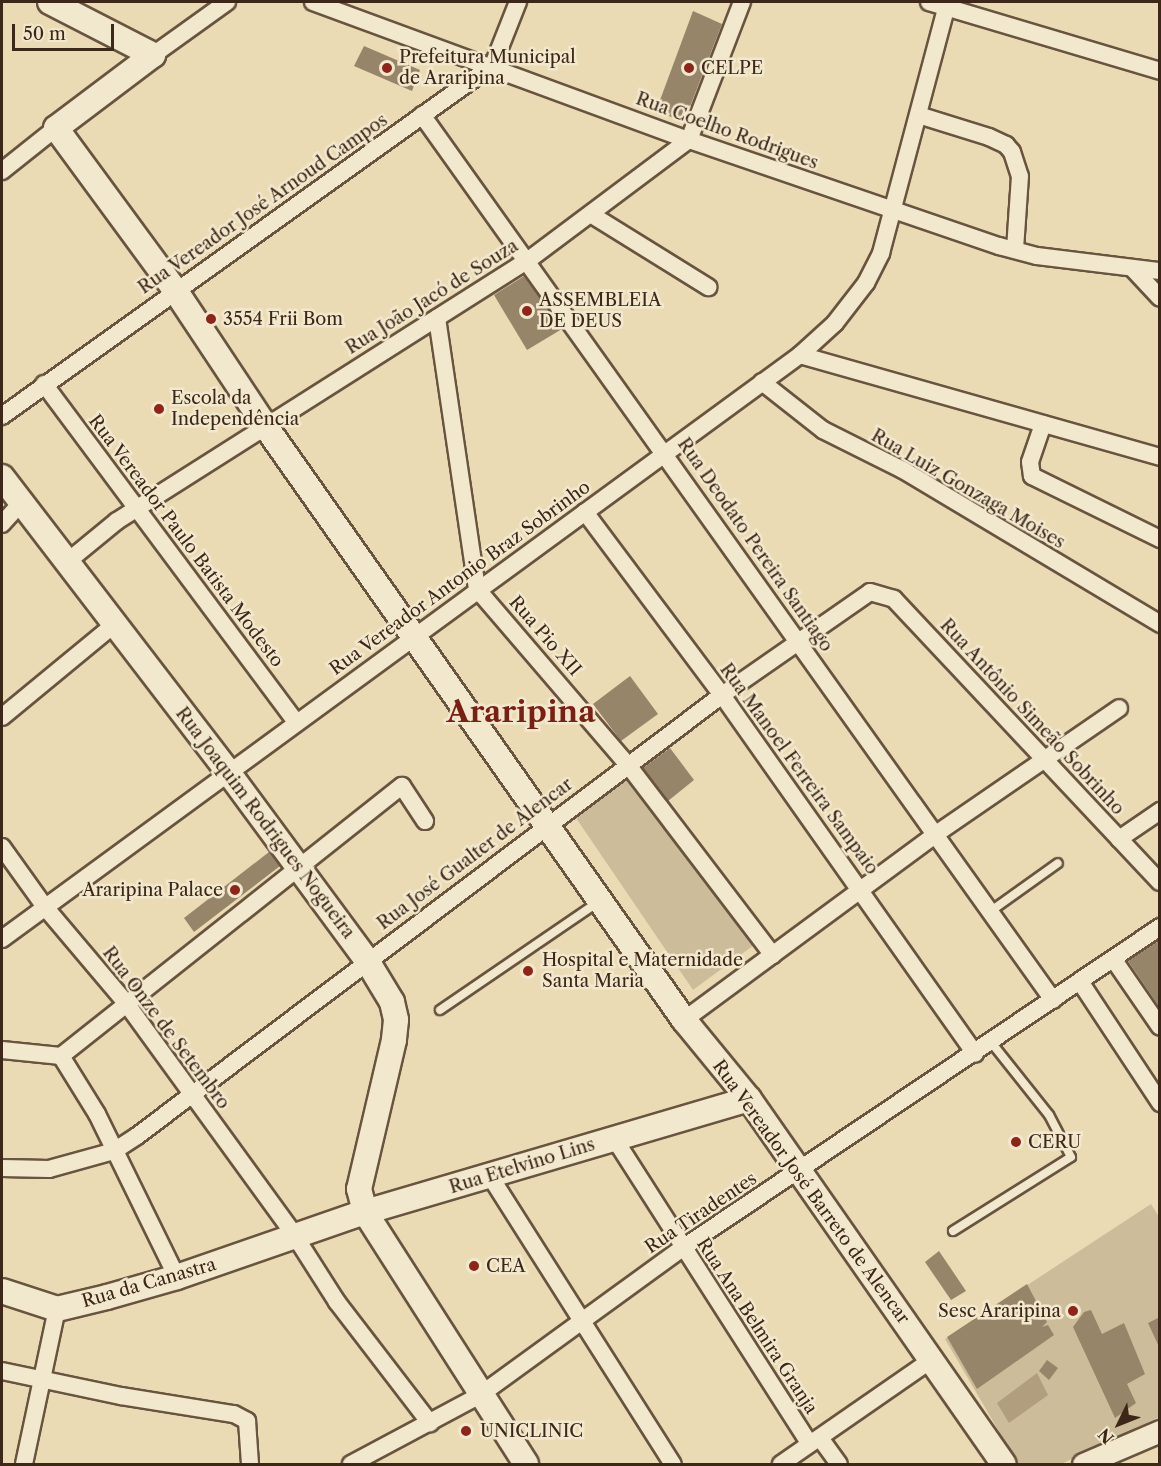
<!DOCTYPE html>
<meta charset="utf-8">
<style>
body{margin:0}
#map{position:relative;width:1161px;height:1466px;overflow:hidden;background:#ebdbb4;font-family:"Libre Caslon Text",serif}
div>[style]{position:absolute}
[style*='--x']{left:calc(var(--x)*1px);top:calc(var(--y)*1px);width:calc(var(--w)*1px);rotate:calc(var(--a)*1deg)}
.green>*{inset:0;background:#cdbc99}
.water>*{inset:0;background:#b09e7f}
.building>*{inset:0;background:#978569}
.roads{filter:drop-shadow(2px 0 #68543f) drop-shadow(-2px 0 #68543f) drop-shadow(0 2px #68543f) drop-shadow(0 -2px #68543f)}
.service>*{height:8px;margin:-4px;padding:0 4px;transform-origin:4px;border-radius:4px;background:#f2e8ce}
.minor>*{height:16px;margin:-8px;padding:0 8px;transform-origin:8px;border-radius:8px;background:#f2e8ce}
.tertiary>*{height:21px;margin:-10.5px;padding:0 10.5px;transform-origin:10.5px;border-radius:10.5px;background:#f2e8ce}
.secondary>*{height:24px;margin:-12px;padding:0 12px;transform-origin:12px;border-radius:12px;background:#f2e8ce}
.dots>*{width:16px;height:16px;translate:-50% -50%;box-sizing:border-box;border:3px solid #f2e8ce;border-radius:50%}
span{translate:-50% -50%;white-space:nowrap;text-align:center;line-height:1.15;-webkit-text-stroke:5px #f2e8ce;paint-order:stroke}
.poi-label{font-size:18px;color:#3d2718}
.left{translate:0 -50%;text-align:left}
.right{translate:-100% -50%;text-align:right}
.street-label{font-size:18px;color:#3d2718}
.town-label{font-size:30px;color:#7a1f14;font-weight:700}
.frame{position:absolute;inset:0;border:3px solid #3d2718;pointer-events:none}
.north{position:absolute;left:1089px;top:1394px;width:60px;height:60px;-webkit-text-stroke:4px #f2e8ce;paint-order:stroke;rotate:227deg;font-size:16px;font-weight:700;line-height:24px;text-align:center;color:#3d2718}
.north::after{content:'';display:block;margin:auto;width:21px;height:27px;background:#3d2718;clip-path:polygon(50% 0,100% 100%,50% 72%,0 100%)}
.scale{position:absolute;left:12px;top:24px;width:102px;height:27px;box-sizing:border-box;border:3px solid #3d2718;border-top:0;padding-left:8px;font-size:18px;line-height:21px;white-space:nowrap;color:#3d2718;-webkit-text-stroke:4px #f2e8ce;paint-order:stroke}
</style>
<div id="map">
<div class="green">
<i style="clip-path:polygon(625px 777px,754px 945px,693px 990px,574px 815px)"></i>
<i style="clip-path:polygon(1151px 1204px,1159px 1217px,1159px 1417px,1061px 1464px,1018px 1464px,945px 1339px)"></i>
</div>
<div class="water">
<i style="clip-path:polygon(1037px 1373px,1048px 1395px,1009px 1423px,997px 1403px)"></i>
</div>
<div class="building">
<i style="clip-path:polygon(693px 11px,722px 24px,684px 122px,656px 111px)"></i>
<i style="clip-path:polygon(364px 46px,420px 70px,412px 91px,354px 66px)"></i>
<i style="clip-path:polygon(524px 276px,562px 329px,527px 350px,494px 295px)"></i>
<i style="clip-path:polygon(630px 676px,658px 714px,621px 741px,593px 704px)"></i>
<i style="clip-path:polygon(670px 748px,694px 780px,668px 801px,643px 768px)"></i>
<i style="clip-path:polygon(269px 852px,280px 866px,194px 932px,184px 918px)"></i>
<i style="clip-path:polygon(1160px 940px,1160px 1008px,1128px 961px)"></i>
<i style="clip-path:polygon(939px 1251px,966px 1291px,951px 1300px,925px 1262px)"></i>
<i style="clip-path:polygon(1027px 1284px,1047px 1322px,1042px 1327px,1048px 1325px,1054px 1335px,977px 1389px,947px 1337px)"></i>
<i style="clip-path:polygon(1091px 1310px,1102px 1334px,1124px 1323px,1145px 1374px,1127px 1384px,1136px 1403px,1115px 1418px,1073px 1327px,1084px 1312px)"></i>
<i style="clip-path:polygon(1160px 1317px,1160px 1349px,1148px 1323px)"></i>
<i style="clip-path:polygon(1047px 1360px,1058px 1368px,1049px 1380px,1039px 1371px)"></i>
</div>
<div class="roads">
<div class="service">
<i style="--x:991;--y:911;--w:82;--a:-35.6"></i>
<i style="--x:440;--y:1010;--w:190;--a:-34.3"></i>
<i style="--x:953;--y:1231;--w:139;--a:-32.1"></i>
<i style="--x:1071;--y:1157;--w:47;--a:-117.6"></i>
<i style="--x:1049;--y:1115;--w:93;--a:-128.5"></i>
</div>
<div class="minor">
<i style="--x:313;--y:2;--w:401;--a:20.2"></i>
<i style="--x:689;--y:140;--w:328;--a:18.9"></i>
<i style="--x:999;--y:246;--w:39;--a:15"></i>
<i style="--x:1037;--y:256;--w:124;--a:7"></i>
<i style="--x:929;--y:2;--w:241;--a:16.6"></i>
<i style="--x:153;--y:55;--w:91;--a:-35.6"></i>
<i style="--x:422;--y:115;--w:1087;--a:54.51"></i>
<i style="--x:918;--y:115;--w:74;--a:17.2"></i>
<i style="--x:989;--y:137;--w:19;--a:25"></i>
<i style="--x:1006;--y:145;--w:9;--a:49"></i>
<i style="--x:1012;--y:152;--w:25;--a:72"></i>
<i style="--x:1020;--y:176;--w:74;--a:93.9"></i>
<i style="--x:2;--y:171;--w:69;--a:-38.5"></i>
<i style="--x:592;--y:215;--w:137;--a:31.8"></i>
<i style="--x:1134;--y:270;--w:38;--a:47"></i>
<i style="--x:437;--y:318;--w:274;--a:81.6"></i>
<i style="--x:477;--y:589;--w:232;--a:49.4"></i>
<i style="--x:628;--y:765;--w:239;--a:52.7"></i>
<i style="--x:800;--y:355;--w:374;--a:15.8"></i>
<i style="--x:762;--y:382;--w:78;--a:38.2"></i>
<i style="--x:823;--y:430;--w:89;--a:26.6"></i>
<i style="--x:903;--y:470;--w:300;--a:30.9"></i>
<i style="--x:44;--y:384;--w:422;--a:53.3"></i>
<i style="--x:2;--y:416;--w:604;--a:-35.56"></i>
<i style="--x:493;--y:65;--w:68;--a:-68.4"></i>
<i style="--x:1043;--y:424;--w:40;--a:108.9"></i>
<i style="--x:1030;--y:462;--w:14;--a:82"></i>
<i style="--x:1032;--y:476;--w:143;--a:26.2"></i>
<i style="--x:585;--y:512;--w:229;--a:53.2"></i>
<i style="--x:722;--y:695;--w:439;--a:54.8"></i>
<i style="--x:2;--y:524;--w:28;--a:-48"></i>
<i style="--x:67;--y:562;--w:65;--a:-39.4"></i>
<i style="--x:117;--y:521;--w:485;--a:-32.4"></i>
<i style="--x:527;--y:261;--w:202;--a:-36.8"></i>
<i style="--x:689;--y:140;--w:148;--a:-69"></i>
<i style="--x:2;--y:717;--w:146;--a:-39.5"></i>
<i style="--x:1119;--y:839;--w:50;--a:-34.3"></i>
<i style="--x:2;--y:847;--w:74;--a:54.4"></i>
<i style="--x:45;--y:907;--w:126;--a:49.8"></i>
<i style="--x:126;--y:1003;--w:288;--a:54"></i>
<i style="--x:295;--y:1236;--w:78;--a:57.5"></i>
<i style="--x:337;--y:1302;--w:153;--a:52.5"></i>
<i style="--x:2;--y:939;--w:989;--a:-36.2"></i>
<i style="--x:800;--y:355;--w:47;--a:-42.4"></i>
<i style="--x:835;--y:323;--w:51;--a:-52.2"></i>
<i style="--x:866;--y:283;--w:34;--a:-63"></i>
<i style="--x:881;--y:253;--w:260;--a:-75.1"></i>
<i style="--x:1114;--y:960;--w:81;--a:55.5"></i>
<i style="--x:1081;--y:983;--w:144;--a:56.6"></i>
<i style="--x:684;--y:1020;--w:313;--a:-36.4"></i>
<i style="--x:936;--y:834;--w:222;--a:-34.5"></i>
<i style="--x:2;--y:1050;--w:59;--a:5.8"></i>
<i style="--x:61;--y:1056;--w:435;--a:-38.4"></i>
<i style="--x:402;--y:786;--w:42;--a:56.7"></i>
<i style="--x:61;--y:1056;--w:68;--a:58.2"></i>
<i style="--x:97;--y:1114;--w:182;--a:63.9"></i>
<i style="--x:614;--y:1138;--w:363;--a:57.4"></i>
<i style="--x:2;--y:1168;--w:47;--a:1.2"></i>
<i style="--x:49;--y:1169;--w:67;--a:-15.5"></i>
<i style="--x:114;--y:1151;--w:27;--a:-33"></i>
<i style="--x:137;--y:1136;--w:733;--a:-37.01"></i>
<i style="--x:722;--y:695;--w:180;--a:-34.8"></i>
<i style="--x:870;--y:592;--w:25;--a:16"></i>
<i style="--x:894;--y:599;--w:388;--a:46.8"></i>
<i style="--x:490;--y:1176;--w:341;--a:57.6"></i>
<i style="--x:2;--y:1371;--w:122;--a:11.9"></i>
<i style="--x:121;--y:1396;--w:114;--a:9.1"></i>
<i style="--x:234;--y:1414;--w:15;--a:28"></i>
<i style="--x:247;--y:1421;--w:43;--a:86"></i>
<i style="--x:820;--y:1438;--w:32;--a:54"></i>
<i style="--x:24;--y:1464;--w:158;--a:-78"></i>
<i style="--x:351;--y:1464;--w:146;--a:-28.1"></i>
<i style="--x:480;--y:1395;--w:252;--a:-36"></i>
<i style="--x:684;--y:1247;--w:574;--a:-33.91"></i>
<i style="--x:781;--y:1464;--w:183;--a:-34.7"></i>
</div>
<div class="tertiary">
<i style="--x:1083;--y:1464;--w:84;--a:-23.2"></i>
</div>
<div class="secondary">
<i style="--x:50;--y:2;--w:116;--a:27.2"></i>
<i style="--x:153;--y:55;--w:121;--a:143"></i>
<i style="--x:56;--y:128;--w:201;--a:53.7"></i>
<i style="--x:175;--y:290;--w:164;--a:56.4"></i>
<i style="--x:266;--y:427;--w:726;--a:54.82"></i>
<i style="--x:684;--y:1020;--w:102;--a:50.6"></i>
<i style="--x:749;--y:1099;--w:445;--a:55.1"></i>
<i style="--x:2;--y:477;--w:372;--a:52.5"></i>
<i style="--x:228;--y:772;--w:232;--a:53.6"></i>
<i style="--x:366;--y:959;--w:50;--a:58.8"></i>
<i style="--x:392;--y:1002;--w:18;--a:77"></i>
<i style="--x:396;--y:1020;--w:20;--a:96"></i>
<i style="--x:394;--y:1040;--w:153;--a:103.2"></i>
<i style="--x:359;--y:1189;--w:24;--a:75"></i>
<i style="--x:365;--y:1212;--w:299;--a:57.4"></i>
<i style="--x:2;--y:1291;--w:58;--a:18.1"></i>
<i style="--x:57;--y:1309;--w:51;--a:-13.5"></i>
<i style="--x:107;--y:1297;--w:73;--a:-15.9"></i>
<i style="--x:177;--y:1277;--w:199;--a:-19.1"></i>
<i style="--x:365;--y:1212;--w:400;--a:-16.4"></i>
</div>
</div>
<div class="dots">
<i style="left:387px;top:68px;background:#8f2418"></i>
<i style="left:689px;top:68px;background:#8f2418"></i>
<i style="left:527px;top:311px;background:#8f2418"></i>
<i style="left:211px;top:319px;background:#8f2418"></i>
<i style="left:159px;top:409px;background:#8f2418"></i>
<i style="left:235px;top:890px;background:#8f2418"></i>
<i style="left:528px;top:971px;background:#8f2418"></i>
<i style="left:1016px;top:1142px;background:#8f2418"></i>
<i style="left:474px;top:1266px;background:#8f2418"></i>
<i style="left:1073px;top:1311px;background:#8f2418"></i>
<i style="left:466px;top:1431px;background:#8f2418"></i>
</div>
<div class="poi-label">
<span class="left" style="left:399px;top:68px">Prefeitura Municipal<br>de Araripina</span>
<span class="left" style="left:701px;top:68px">CELPE</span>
<span class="left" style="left:539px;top:311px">ASSEMBLEIA<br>DE DEUS</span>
<span class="left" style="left:223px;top:319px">3554 Frii Bom</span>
<span class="left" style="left:171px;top:409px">Escola da<br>Independência</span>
<span class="right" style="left:223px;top:890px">Araripina Palace</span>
<span class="left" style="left:542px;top:971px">Hospital e Maternidade<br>Santa Maria</span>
<span class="left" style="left:1028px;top:1142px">CERU</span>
<span class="left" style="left:486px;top:1266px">CEA</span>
<span class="right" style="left:1061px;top:1311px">Sesc Araripina</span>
<span class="left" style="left:480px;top:1431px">UNICLINIC</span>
</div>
<div class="street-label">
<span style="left:727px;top:131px;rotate:20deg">Rua Coelho Rodrigues</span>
<span style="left:263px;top:204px;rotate:-35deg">Rua Vereador José Arnoud Campos</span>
<span style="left:432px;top:297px;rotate:-32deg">Rua João Jacó de Souza</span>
<span style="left:968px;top:489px;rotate:30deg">Rua Luiz Gonzaga Moises</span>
<span style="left:186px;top:541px;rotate:53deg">Rua Vereador Paulo Batista Modesto</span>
<span style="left:755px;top:545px;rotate:55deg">Rua Deodato Pereira Santiago</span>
<span style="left:460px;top:578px;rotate:-36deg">Rua Vereador Antonio Braz Sobrinho</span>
<span style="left:545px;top:636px;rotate:49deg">Rua Pio XII</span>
<span style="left:1032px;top:717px;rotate:47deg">Rua Antônio Simeão Sobrinho</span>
<span style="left:799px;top:769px;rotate:54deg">Rua Manoel Ferreira Sampaio</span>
<span style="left:265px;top:823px;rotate:53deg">Rua Joaquim Rodrigues Nogueira</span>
<span style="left:475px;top:854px;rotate:-37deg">Rua José Gualter de Alencar</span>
<span style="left:166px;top:1028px;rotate:53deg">Rua Onze de Setembro</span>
<span style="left:522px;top:1166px;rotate:-17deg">Rua Etelvino Lins</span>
<span style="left:811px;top:1192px;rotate:54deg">Rua Vereador José Barreto de Alencar</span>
<span style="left:701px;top:1213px;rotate:-34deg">Rua Tiradentes</span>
<span style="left:149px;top:1283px;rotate:-16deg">Rua da Canastra</span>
<span style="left:757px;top:1326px;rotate:57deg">Rua Ana Belmira Granja</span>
</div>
<div class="town-label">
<span style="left:521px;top:712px">Araripina</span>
</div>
<div class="frame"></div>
<div class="north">N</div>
<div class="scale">50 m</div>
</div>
